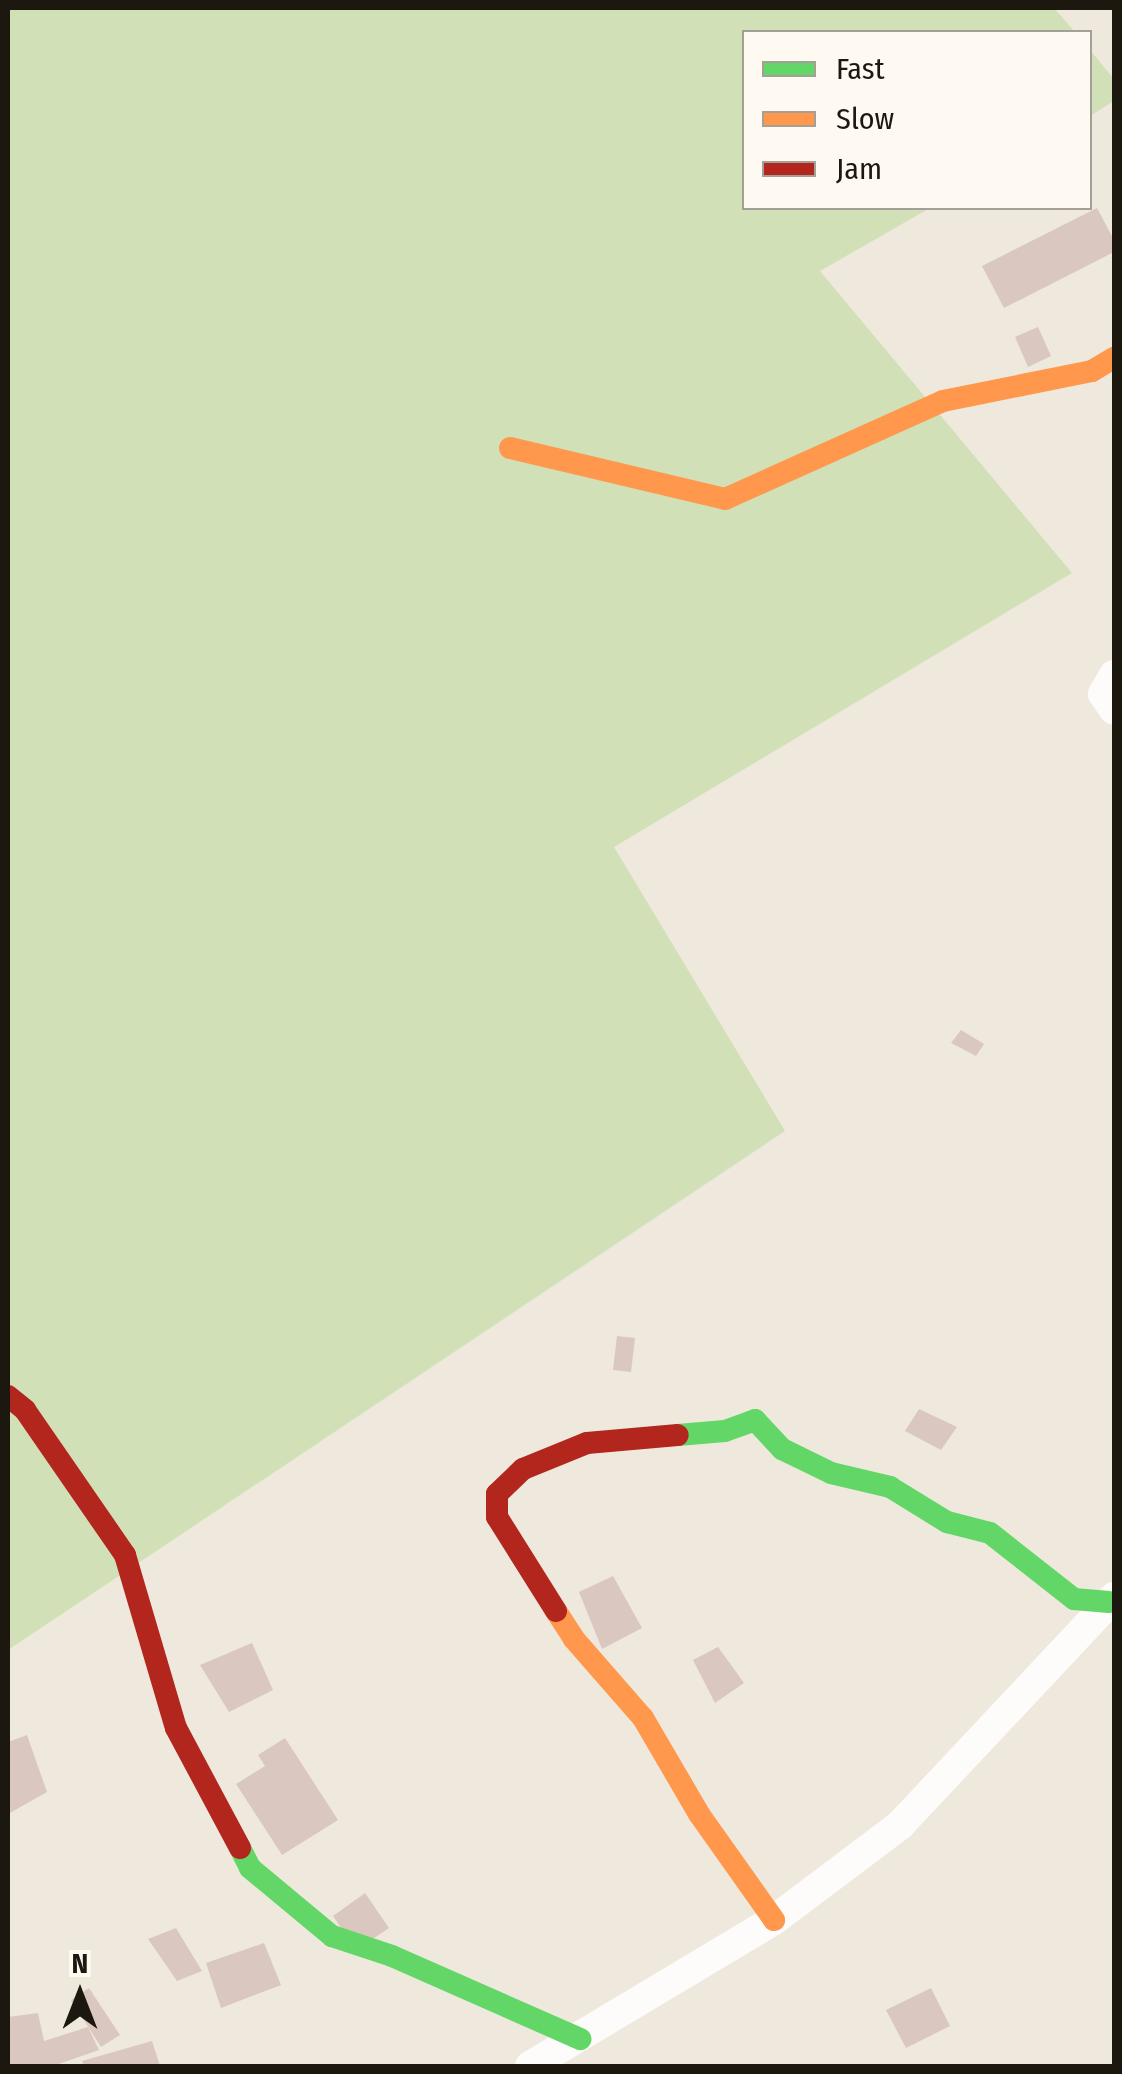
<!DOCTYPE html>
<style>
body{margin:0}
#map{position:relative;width:1122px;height:2074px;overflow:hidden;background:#efe9dd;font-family:"Fira Sans Condensed",sans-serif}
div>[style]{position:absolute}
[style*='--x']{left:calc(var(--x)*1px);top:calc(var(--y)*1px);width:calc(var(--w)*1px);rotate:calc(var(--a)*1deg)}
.green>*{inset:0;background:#d1e0b6}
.building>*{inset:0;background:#dac7c0}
.street>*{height:30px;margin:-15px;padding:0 15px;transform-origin:15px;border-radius:15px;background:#fdfcfa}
.fast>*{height:22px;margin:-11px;padding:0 11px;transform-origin:11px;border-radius:11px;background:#63d668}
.slow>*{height:22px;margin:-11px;padding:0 11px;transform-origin:11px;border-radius:11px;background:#ff974d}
.jam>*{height:22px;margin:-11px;padding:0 11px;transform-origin:11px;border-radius:11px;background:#b3261e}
span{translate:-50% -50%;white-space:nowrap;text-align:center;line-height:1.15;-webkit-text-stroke:9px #fef9f1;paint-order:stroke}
.frame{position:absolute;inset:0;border:10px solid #1c1810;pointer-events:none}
.legend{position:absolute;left:742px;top:30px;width:350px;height:180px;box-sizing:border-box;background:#fef9f1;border:2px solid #a49f97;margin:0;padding:12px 18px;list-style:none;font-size:30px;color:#1c1810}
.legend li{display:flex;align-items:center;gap:20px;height:50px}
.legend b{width:50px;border:2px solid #a49f97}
.north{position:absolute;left:30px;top:1944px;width:100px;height:100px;-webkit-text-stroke:8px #fef9f1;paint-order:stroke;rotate:0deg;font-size:28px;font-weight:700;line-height:40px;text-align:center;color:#1c1810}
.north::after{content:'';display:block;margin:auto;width:35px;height:45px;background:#1c1810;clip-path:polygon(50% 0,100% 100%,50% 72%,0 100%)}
</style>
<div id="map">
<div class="green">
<i style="clip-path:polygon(8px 8px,1054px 8px,1075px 32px,744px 32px,744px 208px,930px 208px,820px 271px,1072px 573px,614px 847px,785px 1131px,8px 1650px)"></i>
<i style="clip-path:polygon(1090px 50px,1114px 79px,1114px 101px,1090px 116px)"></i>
</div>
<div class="building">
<i style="clip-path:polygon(1097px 208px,1114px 240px,1114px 252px,1004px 308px,982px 266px)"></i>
<i style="clip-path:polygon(1038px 327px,1051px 356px,1028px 367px,1015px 337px)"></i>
<i style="clip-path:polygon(961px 1030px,984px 1044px,976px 1056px,951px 1043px)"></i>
<i style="clip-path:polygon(617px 1336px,635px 1338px,631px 1372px,613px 1370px)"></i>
<i style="clip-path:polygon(919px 1409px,957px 1427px,941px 1450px,905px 1431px)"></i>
<i style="clip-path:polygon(613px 1576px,642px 1628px,602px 1649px,579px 1592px)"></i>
<i style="clip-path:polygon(252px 1643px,273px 1690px,229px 1712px,200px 1665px)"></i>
<i style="clip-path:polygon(718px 1647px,744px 1683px,715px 1703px,693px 1660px)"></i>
<i style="clip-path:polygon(27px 1735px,47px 1792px,8px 1814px,8px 1742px)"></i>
<i style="clip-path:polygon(285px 1738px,338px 1820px,282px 1855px,236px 1784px,265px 1766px,258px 1755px)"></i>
<i style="clip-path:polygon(365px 1893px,389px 1928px,356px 1950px,333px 1916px)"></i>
<i style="clip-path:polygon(176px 1928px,202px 1971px,177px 1981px,148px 1939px)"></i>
<i style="clip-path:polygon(264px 1943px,281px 1985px,221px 2008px,206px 1963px)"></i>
<i style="clip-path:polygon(89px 1988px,120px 2035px,101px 2047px,71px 2000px)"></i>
<i style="clip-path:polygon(931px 1988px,950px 2026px,906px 2048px,886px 2010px)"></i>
<i style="clip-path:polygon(38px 2013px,44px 2041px,88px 2027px,99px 2050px,53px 2066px,8px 2066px,8px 2017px)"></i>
<i style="clip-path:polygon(152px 2041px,160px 2066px,84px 2066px,82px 2061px)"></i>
</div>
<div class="street">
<i style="--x:1114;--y:675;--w:22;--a:120"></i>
<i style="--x:1103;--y:694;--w:19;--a:55"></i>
<i style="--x:530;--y:2066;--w:284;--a:-30.9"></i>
<i style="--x:774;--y:1920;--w:158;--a:-37"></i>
<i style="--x:900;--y:1825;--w:313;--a:-46.8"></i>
</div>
<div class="fast">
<i style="--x:678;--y:1435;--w:47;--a:-4.9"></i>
<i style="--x:725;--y:1431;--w:32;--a:-20"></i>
<i style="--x:755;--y:1420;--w:40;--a:47"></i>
<i style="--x:782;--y:1449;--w:55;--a:26.1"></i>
<i style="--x:831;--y:1473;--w:61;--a:13.3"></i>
<i style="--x:890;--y:1487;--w:67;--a:31.6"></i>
<i style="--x:947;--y:1522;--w:44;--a:14.3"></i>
<i style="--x:990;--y:1533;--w:107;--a:38.2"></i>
<i style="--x:1074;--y:1599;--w:35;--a:5"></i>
<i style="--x:240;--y:1848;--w:22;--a:63"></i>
<i style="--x:250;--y:1868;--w:107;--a:39.7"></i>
<i style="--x:332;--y:1936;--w:63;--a:18.4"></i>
<i style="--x:392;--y:1956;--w:206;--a:23.8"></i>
</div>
<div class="slow">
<i style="--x:510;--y:448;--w:221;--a:13.3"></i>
<i style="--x:725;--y:499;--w:239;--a:-24.2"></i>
<i style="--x:943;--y:401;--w:152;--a:-11.4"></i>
<i style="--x:1092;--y:371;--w:26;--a:-31"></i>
<i style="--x:556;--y:1611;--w:33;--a:57"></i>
<i style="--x:574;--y:1639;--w:105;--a:48.9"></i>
<i style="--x:643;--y:1718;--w:111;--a:59.7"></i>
<i style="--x:699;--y:1814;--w:130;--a:54.7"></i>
</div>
<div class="jam">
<i style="--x:8;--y:1396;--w:22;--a:39"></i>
<i style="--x:25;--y:1410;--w:176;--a:55.4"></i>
<i style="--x:125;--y:1555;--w:180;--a:73.6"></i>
<i style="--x:176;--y:1728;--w:136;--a:61.9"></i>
<i style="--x:556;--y:1611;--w:111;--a:-122.1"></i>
<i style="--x:497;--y:1517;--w:23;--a:-90"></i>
<i style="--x:497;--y:1494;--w:36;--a:-44"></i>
<i style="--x:523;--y:1469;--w:69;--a:-22.1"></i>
<i style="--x:587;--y:1443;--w:91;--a:-5"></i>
</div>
<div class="frame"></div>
<ul class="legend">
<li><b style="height:12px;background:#63d668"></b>Fast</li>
<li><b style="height:12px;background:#ff974d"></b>Slow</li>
<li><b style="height:12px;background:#b3261e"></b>Jam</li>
</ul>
<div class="north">N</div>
</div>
